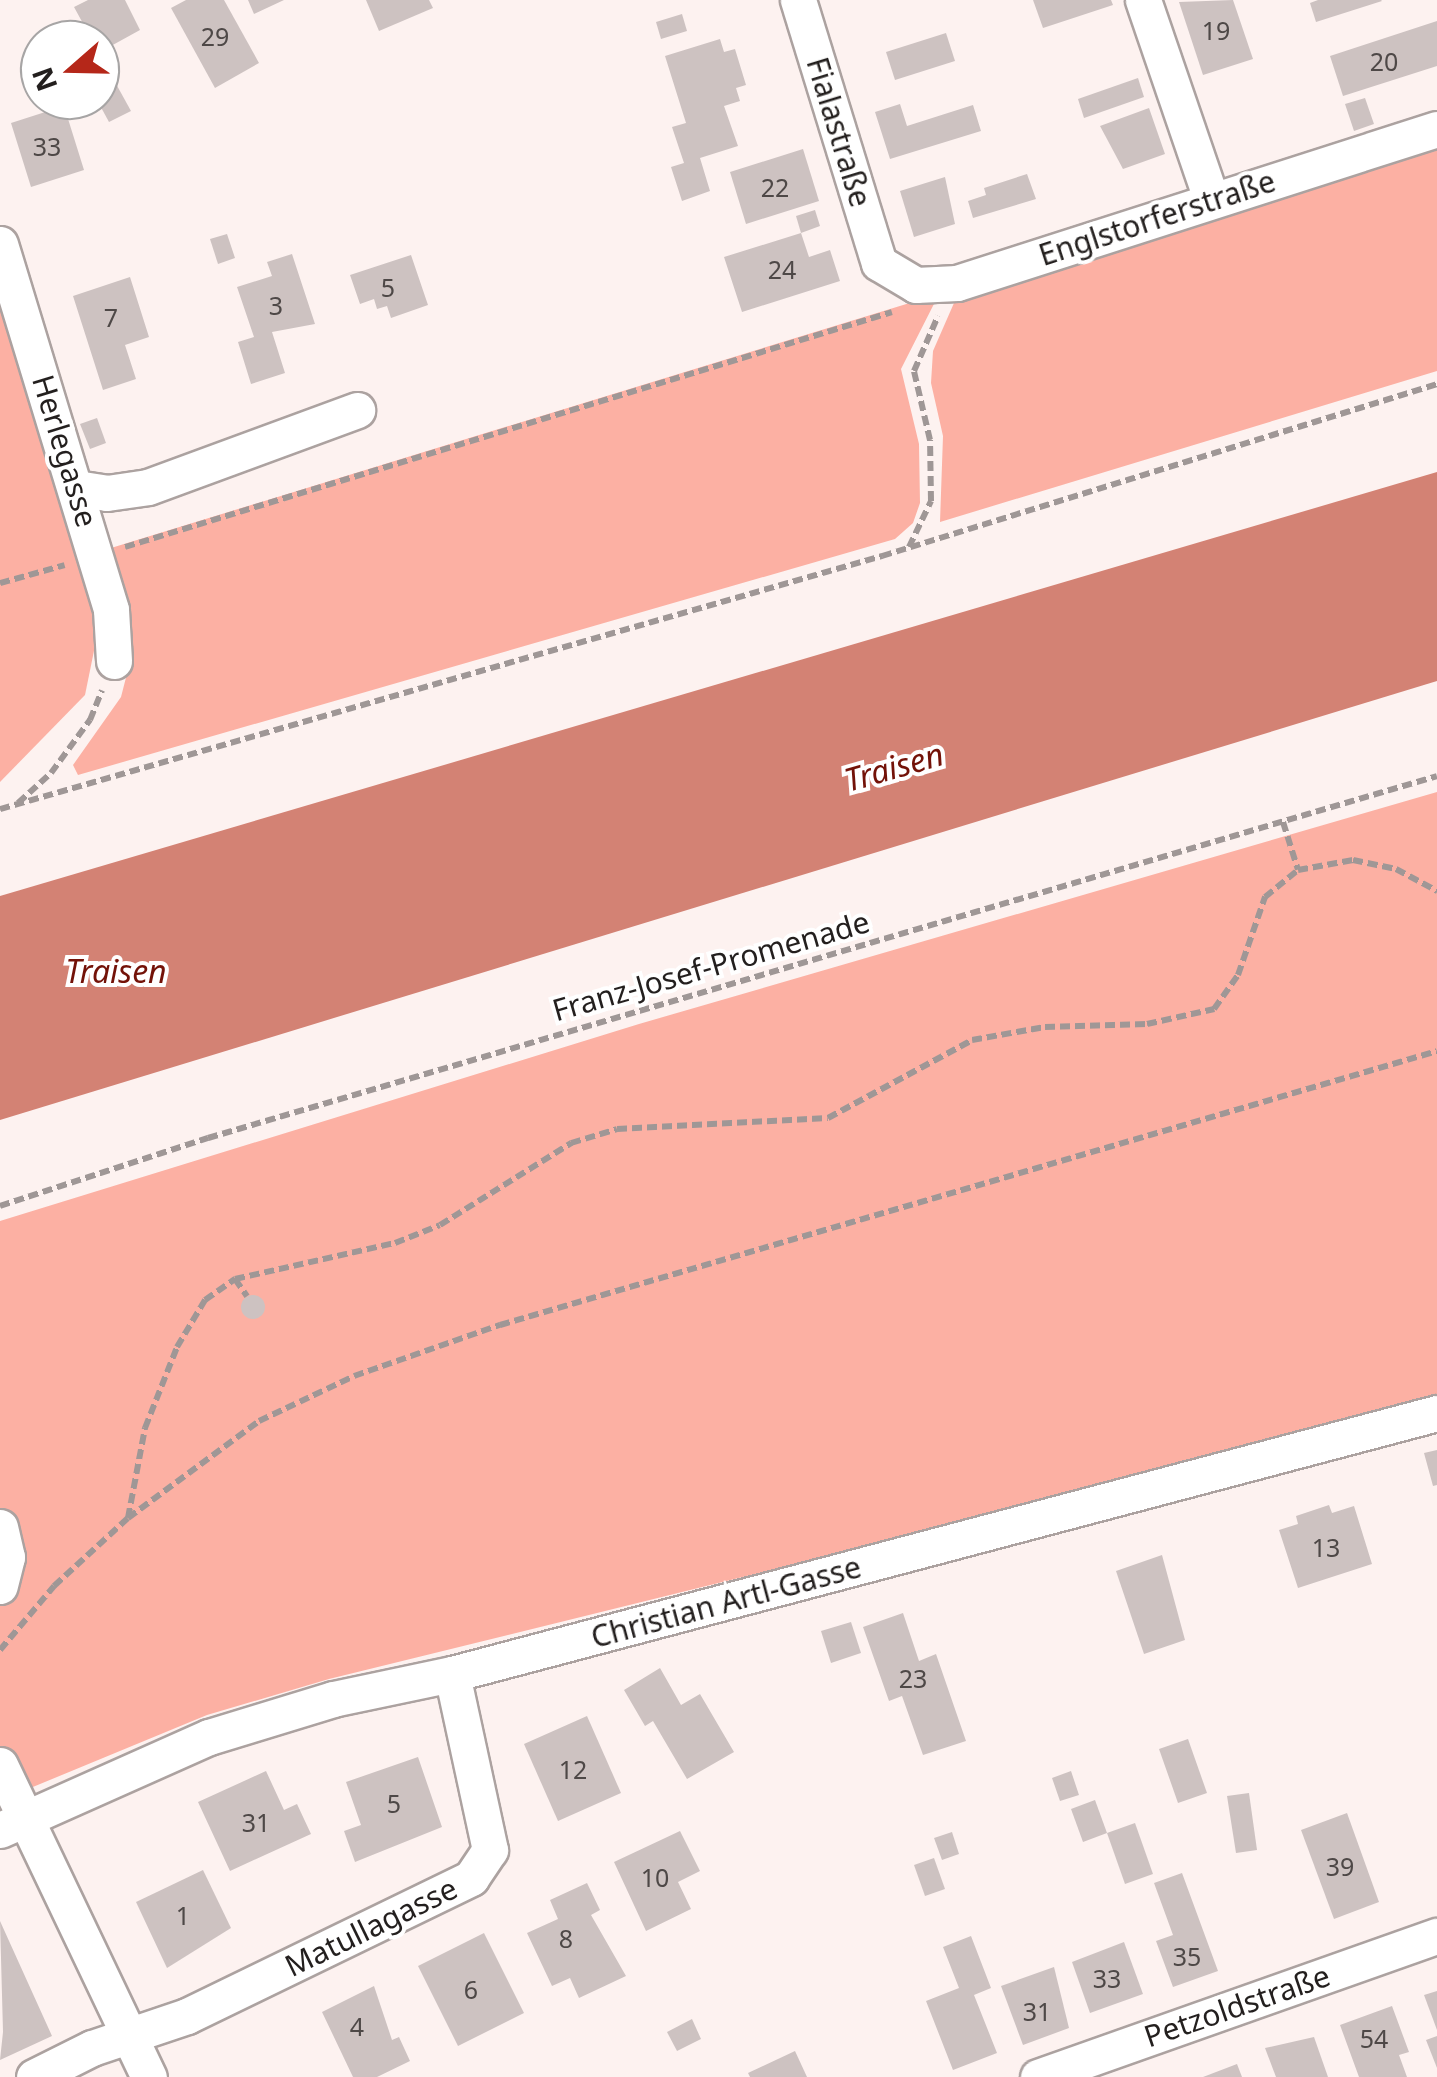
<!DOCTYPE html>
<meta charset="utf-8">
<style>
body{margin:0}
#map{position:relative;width:1437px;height:2077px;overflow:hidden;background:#fdf2f0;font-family:"Noto Sans",sans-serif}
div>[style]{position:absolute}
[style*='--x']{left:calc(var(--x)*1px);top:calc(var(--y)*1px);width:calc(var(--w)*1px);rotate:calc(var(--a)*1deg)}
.green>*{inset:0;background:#fcb0a3}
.water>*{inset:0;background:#d38274}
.building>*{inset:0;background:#cdc2c1}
.round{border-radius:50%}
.path>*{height:6px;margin-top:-3px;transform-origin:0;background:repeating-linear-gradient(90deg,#9f9796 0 10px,transparent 0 15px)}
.roads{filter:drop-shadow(2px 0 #aca2a0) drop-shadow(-2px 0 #aca2a0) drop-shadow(0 2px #aca2a0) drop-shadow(0 -2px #aca2a0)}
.minor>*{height:35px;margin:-17.5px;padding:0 17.5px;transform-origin:17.5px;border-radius:17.5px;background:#fff}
span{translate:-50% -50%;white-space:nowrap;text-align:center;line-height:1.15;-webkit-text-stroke:8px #fff;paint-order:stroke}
.number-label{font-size:25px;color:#4e4847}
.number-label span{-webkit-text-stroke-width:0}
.street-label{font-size:30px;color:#231f1e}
.water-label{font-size:32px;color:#731208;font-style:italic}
.north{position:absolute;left:20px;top:20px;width:100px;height:100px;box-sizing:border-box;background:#fff;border:2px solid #a7a5a5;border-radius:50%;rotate:250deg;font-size:28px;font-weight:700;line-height:40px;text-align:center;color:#231f1e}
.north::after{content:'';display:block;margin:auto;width:35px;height:45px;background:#b52719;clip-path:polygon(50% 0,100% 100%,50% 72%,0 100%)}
</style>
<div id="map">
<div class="green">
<i style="clip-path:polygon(1437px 148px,1437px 371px,940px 522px,943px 436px,931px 383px,933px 351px,961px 287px)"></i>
<i style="clip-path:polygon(0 288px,87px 555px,97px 636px,85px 695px,0 782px)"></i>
<i style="clip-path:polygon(939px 294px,901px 369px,919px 444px,920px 503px,913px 523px,895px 539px,78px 775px,73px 765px,121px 697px,131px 658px,129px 605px,111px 548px)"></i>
<i style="clip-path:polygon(1437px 792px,1437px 1394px,881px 1543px,329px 1679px,207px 1715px,28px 1789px,0 1779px,0 1221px,639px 1024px)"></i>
</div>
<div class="water">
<i style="clip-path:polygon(1437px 472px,1437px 681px,0 1120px,0 896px)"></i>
</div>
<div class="building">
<i style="clip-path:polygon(88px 0,125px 0,140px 30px,100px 52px,100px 40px,92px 40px,74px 7px)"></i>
<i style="clip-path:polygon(186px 0,224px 0,259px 63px,215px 88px,171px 8px)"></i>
<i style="clip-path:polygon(248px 0,284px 0,254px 14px)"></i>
<i style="clip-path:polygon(366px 0,429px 0,433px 8px,379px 31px)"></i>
<i style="clip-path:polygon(1033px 0,1111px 0,1113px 5px,1043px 28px)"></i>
<i style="clip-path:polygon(1233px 0,1253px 59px,1203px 75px,1179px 2px)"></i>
<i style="clip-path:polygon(1318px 0,1381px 0,1382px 1px,1316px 22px,1310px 3px)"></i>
<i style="clip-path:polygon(682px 14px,687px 31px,661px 39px,656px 22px)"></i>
<i style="clip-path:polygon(1437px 21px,1437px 66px,1343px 96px,1330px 56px)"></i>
<i style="clip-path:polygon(946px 33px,955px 61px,895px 80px,886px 52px)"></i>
<i style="clip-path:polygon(720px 39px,724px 52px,735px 49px,746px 85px,736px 88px,740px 101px,724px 106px,738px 146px,700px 158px,710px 191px,682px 201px,671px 167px,684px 163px,672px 127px,686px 123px,665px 56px)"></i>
<i style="clip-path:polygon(110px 73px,131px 111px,109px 122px,97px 100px,100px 79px)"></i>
<i style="clip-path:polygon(1138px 78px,1144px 97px,1084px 118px,1078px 99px)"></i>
<i style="clip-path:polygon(1365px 98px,1374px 124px,1354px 131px,1345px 104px)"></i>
<i style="clip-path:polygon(900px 104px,907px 126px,973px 105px,981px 131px,890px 159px,875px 112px)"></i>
<i style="clip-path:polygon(64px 106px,84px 170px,31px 187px,11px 123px)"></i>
<i style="clip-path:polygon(1149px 108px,1165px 154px,1123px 169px,1100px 126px)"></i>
<i style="clip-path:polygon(803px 149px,819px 201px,746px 224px,730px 172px)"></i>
<i style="clip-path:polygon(1027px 174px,1036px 199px,973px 218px,968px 201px,986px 195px,984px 188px)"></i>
<i style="clip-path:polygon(945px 177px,955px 224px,914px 237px,900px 191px)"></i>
<i style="clip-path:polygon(815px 210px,820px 226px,801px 233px,796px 216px)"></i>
<i style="clip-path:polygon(801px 233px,809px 257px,830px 250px,840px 281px,742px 312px,724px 257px)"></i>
<i style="clip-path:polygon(227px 234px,235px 258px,218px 264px,210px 239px)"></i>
<i style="clip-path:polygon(292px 254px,315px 324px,272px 332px,285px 373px,251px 384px,238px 342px,254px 337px,237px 287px,272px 276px,267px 262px)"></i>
<i style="clip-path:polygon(411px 255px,428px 305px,391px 318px,387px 306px,377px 309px,374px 299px,360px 304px,350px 275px)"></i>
<i style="clip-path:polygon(130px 277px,149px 337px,125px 345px,136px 379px,103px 390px,73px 296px)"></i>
<i style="clip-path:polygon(97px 418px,106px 443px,90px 449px,80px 424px)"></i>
<i class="round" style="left:241px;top:1295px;width:24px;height:24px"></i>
<i style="clip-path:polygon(1437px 1450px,1437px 1485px,1433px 1486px,1424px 1453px)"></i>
<i style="clip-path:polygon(1329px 1505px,1332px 1513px,1354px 1506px,1372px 1564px,1298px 1588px,1279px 1530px,1298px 1524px,1296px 1516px)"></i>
<i style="clip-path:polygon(1162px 1555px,1185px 1640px,1144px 1654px,1116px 1571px)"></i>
<i style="clip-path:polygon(903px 1613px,919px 1661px,936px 1654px,966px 1741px,923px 1755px,902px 1696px,889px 1701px,863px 1627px)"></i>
<i style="clip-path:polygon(851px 1622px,861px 1653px,831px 1663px,821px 1631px)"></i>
<i style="clip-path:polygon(660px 1668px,681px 1705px,700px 1694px,734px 1752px,687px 1779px,653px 1721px,645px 1726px,624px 1690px)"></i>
<i style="clip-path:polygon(587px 1716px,621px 1793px,558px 1821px,524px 1744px)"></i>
<i style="clip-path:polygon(1188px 1739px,1207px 1793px,1178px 1803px,1159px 1749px)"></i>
<i style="clip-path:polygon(418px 1757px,442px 1827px,355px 1862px,344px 1831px,361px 1825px,346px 1782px)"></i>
<i style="clip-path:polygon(266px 1771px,284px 1810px,297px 1804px,311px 1834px,230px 1871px,198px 1802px)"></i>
<i style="clip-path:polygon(1071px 1771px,1079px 1795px,1060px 1801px,1052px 1778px)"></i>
<i style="clip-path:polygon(1249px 1793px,1257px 1850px,1236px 1853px,1227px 1796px)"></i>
<i style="clip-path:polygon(1095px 1800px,1107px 1833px,1083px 1842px,1071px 1809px)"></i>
<i style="clip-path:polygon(1347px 1813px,1379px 1902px,1334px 1919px,1301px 1830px)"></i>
<i style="clip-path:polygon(1135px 1823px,1153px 1874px,1125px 1884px,1107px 1833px)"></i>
<i style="clip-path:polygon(680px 1831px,700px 1871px,678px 1882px,691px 1909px,646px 1931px,614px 1862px)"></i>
<i style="clip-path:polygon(952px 1832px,959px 1854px,942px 1860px,934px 1838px)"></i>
<i style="clip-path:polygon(934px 1858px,945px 1889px,925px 1896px,914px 1865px)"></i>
<i style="clip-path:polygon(203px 1870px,231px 1928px,167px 1968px,136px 1902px)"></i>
<i style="clip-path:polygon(1182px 1873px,1218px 1971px,1173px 1987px,1156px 1941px,1173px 1935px,1154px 1883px)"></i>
<i style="clip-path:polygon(587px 1883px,600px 1910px,591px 1915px,626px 1976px,579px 1998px,570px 1978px,552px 1986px,527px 1933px,558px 1919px,550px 1900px)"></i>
<i style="clip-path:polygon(0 1921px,52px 2036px,0 2060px,3px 2032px)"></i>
<i style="clip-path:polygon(484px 1933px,524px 2013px,458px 2046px,418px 1966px)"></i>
<i style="clip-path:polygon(971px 1936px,991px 1988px,974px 1995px,997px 2053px,953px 2070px,926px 2001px,959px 1988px,943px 1947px)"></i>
<i style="clip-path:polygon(1124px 1942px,1143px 1994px,1090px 2013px,1072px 1962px)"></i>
<i style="clip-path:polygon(1054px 1967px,1069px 2028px,1023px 2045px,1001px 1986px)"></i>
<i style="clip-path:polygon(374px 1986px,392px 2040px,399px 2037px,410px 2061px,377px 2077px,353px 2077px,322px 2012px)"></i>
<i style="clip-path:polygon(1437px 1991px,1437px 2030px,1424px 1995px)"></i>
<i style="clip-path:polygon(1392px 2006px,1409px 2052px,1399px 2055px,1407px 2077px,1359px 2077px,1340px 2025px)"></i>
<i style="clip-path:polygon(692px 2019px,701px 2039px,677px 2051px,667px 2032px)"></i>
<i style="clip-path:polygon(1437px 2036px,1437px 2068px,1426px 2040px)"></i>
<i style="clip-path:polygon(1314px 2037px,1328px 2077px,1276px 2077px,1265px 2048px)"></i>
<i style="clip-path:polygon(795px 2051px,807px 2077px,750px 2077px,748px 2073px)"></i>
<i style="clip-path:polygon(1237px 2064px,1242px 2077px,1203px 2077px)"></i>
</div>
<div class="path">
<i style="--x:125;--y:547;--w:802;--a:-17.03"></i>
<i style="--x:909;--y:547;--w:51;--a:-64.4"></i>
<i style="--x:931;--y:501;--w:61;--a:-90.9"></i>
<i style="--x:930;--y:440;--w:71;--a:-103.1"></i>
<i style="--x:914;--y:371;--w:60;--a:-66.4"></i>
<i style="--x:0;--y:583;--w:67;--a:-15.5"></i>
<i style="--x:18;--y:803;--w:45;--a:-42.3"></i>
<i style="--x:51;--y:773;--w:66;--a:-53.7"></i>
<i style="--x:90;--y:720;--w:32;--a:-68"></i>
<i style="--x:0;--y:809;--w:918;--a:-16.01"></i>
<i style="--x:882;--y:556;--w:581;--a:-17.22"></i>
<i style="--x:1283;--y:822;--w:50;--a:72.6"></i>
<i style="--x:0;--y:1206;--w:219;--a:-18.1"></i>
<i style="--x:208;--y:1138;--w:1281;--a:-16.41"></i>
<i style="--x:235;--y:1279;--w:21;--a:55"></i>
<i style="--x:128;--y:1518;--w:92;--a:-79.3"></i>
<i style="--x:145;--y:1428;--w:87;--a:-68.4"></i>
<i style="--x:177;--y:1347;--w:55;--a:-59.2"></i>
<i style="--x:205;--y:1300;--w:37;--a:-35"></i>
<i style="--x:235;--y:1279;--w:164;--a:-12.7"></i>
<i style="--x:395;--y:1243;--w:48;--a:-21.8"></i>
<i style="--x:440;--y:1225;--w:155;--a:-32"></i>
<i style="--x:571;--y:1143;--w:48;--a:-16.9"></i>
<i style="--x:617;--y:1129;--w:211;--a:-3"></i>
<i style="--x:828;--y:1118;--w:164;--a:-28.4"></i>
<i style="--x:972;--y:1040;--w:74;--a:-10.1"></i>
<i style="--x:1045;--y:1027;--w:102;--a:-1.7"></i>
<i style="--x:1147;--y:1024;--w:69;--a:-12.6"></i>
<i style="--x:1214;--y:1009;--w:42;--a:-54.8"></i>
<i style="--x:1238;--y:975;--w:83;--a:-70.9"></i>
<i style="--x:1265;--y:897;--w:43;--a:-39.3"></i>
<i style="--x:1298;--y:870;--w:56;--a:-10.3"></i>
<i style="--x:1353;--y:860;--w:44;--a:11.8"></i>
<i style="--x:1396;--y:869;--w:47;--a:28.2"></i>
<i style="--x:0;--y:1650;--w:84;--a:-49.8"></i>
<i style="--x:54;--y:1586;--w:100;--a:-42.6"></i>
<i style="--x:128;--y:1518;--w:163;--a:-36.5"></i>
<i style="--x:259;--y:1421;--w:105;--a:-25.3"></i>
<i style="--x:354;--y:1376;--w:155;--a:-19.3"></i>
<i style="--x:500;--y:1325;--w:976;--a:-16.3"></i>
</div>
<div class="roads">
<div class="minor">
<i style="--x:798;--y:0;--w:275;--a:72.9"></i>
<i style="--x:879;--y:263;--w:43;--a:30.7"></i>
<i style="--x:916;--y:285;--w:41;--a:-2.8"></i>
<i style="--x:957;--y:283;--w:504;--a:-17.79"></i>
<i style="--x:1143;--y:0;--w:210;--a:71.1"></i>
<i style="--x:0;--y:244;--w:382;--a:73.1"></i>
<i style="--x:111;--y:610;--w:51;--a:86.6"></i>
<i style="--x:76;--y:488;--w:31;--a:9"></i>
<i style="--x:107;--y:493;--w:41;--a:-8.3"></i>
<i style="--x:148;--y:487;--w:223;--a:-20.2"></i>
<i style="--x:0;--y:1527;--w:31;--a:77"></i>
<i style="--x:7;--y:1557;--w:30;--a:104"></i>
<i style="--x:0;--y:1765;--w:346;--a:64.5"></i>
<i style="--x:0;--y:1830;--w:229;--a:-24"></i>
<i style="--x:209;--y:1737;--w:130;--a:-17"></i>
<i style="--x:333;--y:1699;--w:122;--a:-11.9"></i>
<i style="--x:452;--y:1674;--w:1019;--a:-14.84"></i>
<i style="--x:34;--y:2077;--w:65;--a:-26.6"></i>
<i style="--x:92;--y:2048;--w:100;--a:-18.6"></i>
<i style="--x:187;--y:2016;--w:316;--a:-25.9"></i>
<i style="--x:471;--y:1878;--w:34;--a:-56"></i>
<i style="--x:490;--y:1850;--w:180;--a:-102.2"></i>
<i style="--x:1038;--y:2077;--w:423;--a:-19.5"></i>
</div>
</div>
<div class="number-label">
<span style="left:1216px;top:30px">19</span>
<span style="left:215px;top:36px">29</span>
<span style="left:1384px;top:61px">20</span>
<span style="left:47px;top:146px">33</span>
<span style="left:775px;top:187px">22</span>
<span style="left:782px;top:269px">24</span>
<span style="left:388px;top:287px">5</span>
<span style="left:276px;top:305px">3</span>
<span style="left:111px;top:317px">7</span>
<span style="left:1326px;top:1547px">13</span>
<span style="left:913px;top:1678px">23</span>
<span style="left:573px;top:1769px">12</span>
<span style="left:394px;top:1803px">5</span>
<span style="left:256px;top:1822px">31</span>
<span style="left:1340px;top:1866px">39</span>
<span style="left:655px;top:1877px">10</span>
<span style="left:183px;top:1915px">1</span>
<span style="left:566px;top:1938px">8</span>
<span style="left:1187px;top:1956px">35</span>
<span style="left:1107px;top:1978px">33</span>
<span style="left:471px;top:1989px">6</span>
<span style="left:1037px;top:2011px">31</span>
<span style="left:357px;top:2026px">4</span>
<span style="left:1374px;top:2038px">54</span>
</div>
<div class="street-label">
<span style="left:839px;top:132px;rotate:73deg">Fialastraße</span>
<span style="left:1157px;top:218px;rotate:-18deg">Englstorferstraße</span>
<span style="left:65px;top:451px;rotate:73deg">Herlegasse</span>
<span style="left:711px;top:966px;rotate:-16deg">Franz-Josef-Promenade</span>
<span style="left:726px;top:1602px;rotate:-15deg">Christian Artl-Gasse</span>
<span style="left:371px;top:1927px;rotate:-26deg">Matullagasse</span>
<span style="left:1237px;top:2006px;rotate:-19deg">Petzoldstraße</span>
</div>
<div class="water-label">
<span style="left:894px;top:767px;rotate:-16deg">Traisen</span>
<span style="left:116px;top:971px">Traisen</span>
</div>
<div class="north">N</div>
</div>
